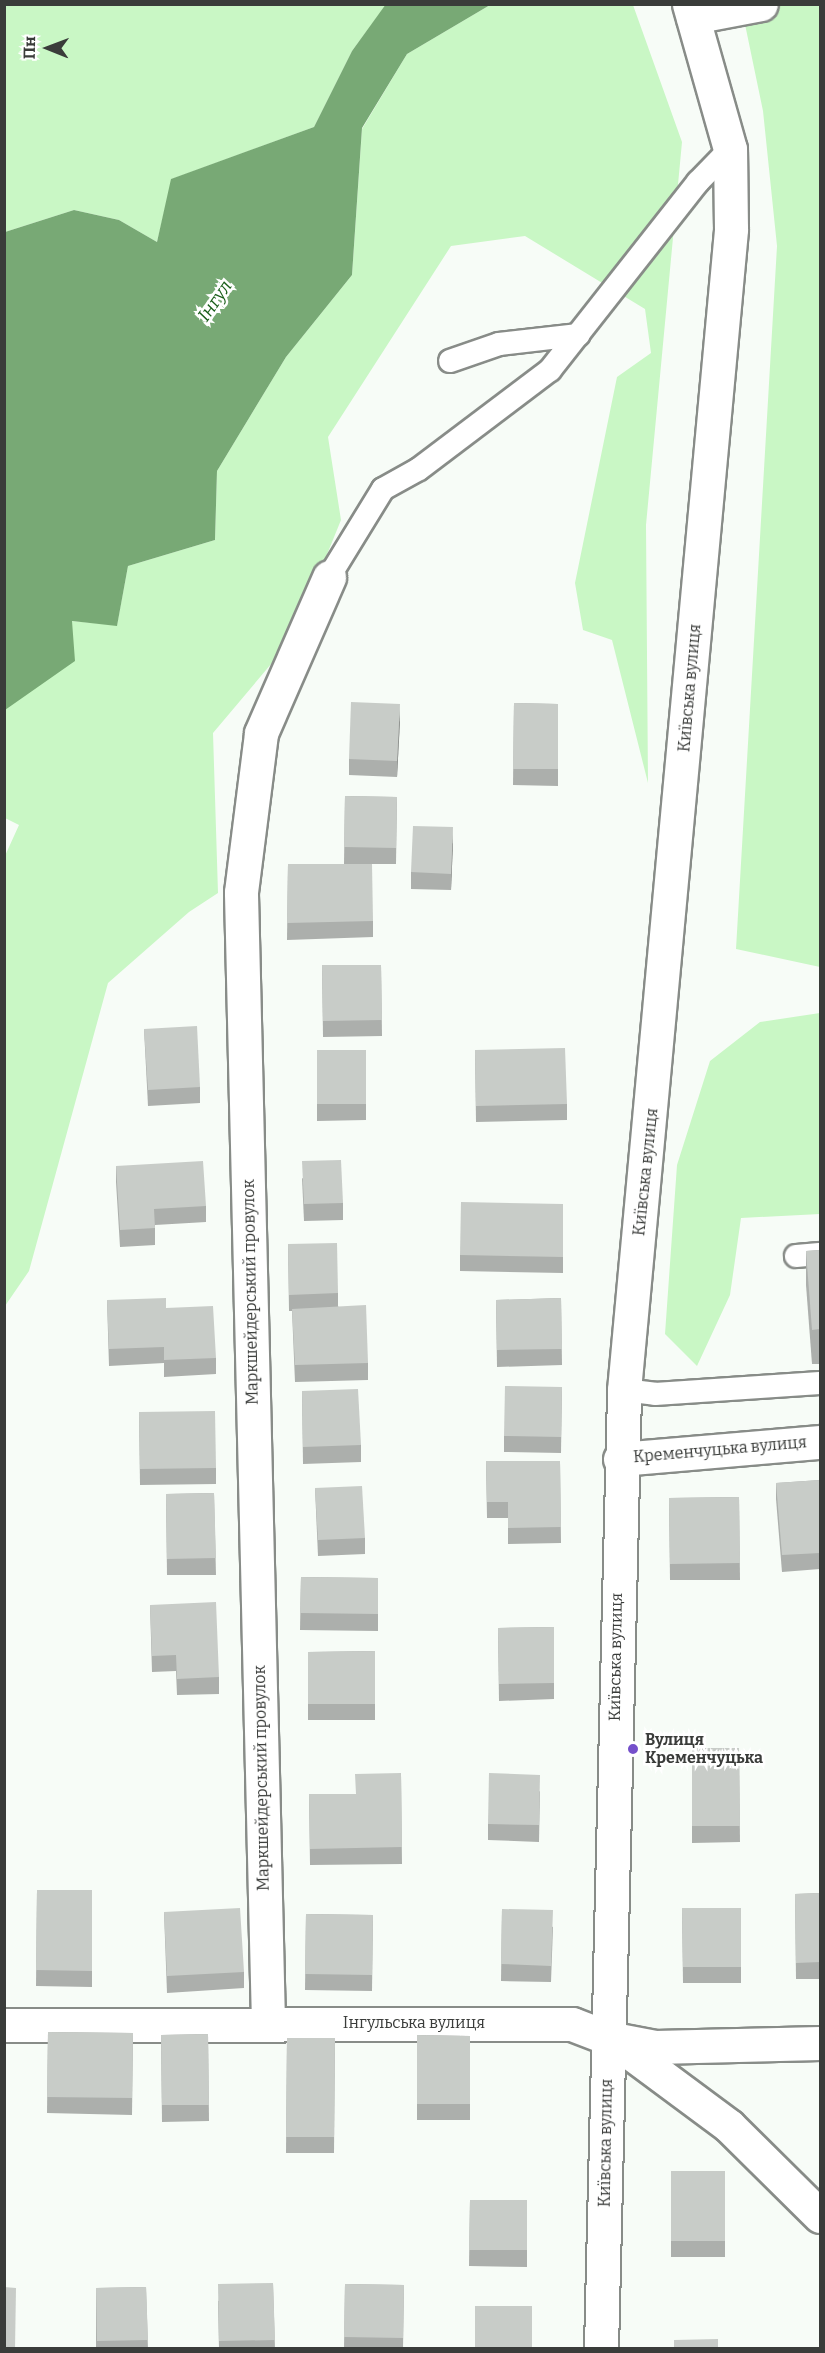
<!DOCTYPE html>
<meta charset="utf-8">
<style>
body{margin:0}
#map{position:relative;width:825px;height:2353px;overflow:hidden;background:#f7fcf7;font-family:Bitter,serif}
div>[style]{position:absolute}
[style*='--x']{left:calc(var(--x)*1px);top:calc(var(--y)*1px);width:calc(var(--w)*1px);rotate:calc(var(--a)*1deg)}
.green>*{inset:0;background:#c9f7c5}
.water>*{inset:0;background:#78a975}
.roads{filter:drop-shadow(2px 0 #888c88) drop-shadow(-2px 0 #888c88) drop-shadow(0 2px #888c88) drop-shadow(0 -2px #888c88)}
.service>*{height:22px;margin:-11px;padding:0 11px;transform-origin:11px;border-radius:11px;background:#fff}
.minor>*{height:33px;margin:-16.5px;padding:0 16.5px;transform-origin:16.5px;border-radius:16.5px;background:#fff}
.tertiary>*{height:33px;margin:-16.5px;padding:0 16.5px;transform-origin:16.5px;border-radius:16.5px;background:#fff}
.wall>*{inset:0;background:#acafac}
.shaded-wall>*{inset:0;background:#8c8f8c}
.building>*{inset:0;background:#c8ccc8}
.dots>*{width:16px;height:16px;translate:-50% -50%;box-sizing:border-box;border:3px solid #fff;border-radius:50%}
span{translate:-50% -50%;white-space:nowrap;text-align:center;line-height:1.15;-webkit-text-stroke:5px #fff;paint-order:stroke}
.street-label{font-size:16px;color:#3a3c3a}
.poi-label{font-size:16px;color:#3a3c3a;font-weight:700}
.left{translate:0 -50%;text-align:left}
.water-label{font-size:18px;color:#195e19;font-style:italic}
.frame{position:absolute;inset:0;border:6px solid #3a3c3a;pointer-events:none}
.north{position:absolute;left:18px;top:18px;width:60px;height:60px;-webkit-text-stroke:4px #fff;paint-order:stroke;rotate:271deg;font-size:16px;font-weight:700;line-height:24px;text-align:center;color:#3a3c3a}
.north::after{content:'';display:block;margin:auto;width:21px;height:27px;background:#3a3c3a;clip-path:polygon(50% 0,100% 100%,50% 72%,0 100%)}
</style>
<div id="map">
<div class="green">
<i style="clip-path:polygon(4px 5px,386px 5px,352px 51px,314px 127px,172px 179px,157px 242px,119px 220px,74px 210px,5px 232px)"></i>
<i style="clip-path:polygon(490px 5px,633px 5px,682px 142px,646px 525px,648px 783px,612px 640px,583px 630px,575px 583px,617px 377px,651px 353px,645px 309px,525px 236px,451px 246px,328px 437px,341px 520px,293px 638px,213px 733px,218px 893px,189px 912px,108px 983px,29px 1271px,5px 1306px,4px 858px,19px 825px,5px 818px,5px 710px,71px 621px,117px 625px,128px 566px,215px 540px,217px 471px,286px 357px,352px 275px,362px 129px,407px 54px)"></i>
<i style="clip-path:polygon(741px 5px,820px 5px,820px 967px,736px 949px,777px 246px,763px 111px)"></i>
<i style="clip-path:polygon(820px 1013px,820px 1214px,741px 1218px,730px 1295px,697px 1366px,665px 1334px,677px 1165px,710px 1061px,760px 1022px)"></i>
</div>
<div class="water">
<i style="clip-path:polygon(386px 4px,490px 5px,407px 54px,362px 128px,352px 275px,286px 357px,217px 471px,215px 540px,128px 566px,117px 626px,72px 621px,75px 661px,5px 710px,5px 232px,74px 210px,119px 220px,157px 242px,171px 179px,314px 127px,352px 51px)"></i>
</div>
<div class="roads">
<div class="service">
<i style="--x:450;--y:361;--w:52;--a:-19.1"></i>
<i style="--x:499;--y:344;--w:80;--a:-6.5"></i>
<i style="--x:329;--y:577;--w:103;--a:-58.5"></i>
<i style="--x:383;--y:489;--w:41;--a:-29.1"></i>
<i style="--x:419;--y:469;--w:164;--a:-37.1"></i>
<i style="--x:550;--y:370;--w:239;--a:-51.8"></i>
<i style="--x:698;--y:182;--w:46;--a:-45.9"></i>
<i style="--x:796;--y:1256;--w:24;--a:-5"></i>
<i style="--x:624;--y:1390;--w:31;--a:7"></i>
<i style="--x:655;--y:1394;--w:165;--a:-3.8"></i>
</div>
<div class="minor">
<i style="--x:693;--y:17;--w:69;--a:-10.8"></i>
<i style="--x:620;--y:1459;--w:201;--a:-4.9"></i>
<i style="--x:268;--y:2023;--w:1131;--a:-91.37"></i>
<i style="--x:241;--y:892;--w:160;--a:-82.8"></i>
<i style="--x:261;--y:733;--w:170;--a:-66.4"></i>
<i style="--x:4;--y:2025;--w:568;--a:-0.1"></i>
<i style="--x:572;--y:2024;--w:39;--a:21"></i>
<i style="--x:608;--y:2038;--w:48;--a:10.8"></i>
<i style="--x:655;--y:2047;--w:165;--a:-1.4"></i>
<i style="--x:620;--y:2045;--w:136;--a:36.6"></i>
<i style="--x:729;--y:2126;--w:128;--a:44.7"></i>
</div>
<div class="tertiary">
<i style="--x:601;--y:2348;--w:958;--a:-88.62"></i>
<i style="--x:624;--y:1390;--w:1166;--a:-84.73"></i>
<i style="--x:731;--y:229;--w:80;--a:-90.7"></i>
<i style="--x:730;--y:149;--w:151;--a:-105.8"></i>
</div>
</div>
<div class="wall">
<i style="clip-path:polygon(514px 703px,558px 704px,558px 786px,513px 785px)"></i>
<i style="clip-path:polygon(400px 721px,397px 777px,349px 775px,349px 759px)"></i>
<i style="clip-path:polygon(345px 796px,397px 797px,396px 864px,344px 864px)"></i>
<i style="clip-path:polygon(453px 843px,451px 890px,411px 889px,411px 872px)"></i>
<i style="clip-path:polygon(288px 864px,373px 921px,373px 937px,287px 940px)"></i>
<i style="clip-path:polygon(322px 965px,381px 965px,382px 1036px,323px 1037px)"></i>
<i style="clip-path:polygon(144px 1029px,200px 1087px,200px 1103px,148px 1106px)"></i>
<i style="clip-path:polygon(317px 1050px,366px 1050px,366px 1120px,317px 1121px)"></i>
<i style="clip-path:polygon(475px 1050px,567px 1104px,567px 1120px,476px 1122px)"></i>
<i style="clip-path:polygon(116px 1166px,206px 1206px,206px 1222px,155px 1225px,155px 1245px,120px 1247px,116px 1182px)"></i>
<i style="clip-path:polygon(302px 1178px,343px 1203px,343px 1220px,304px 1221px)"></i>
<i style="clip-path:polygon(563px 1204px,563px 1273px,460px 1271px,460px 1255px)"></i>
<i style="clip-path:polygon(288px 1244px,338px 1293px,338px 1306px,368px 1363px,368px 1380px,295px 1382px,292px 1311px,289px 1311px)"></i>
<i style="clip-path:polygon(820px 1250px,820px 1364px,812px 1364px,806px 1285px,806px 1251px)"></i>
<i style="clip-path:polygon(561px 1298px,562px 1365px,497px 1367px,496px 1300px)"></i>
<i style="clip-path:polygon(107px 1300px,166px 1308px,216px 1358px,216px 1374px,164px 1377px,164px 1363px,109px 1366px)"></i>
<i style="clip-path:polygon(562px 1387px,561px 1453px,504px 1452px,504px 1436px)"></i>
<i style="clip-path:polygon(302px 1391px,361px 1445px,361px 1462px,303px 1464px)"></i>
<i style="clip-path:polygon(139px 1412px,216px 1468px,216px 1484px,140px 1485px)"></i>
<i style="clip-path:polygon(486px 1461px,560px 1461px,561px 1543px,508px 1544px,508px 1518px,487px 1518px)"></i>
<i style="clip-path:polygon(820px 1480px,820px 1569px,782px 1572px,776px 1499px,776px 1483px)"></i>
<i style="clip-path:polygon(315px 1488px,365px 1538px,365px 1554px,318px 1556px)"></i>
<i style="clip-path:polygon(214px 1493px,216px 1575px,167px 1575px,166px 1494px)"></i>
<i style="clip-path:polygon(739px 1497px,740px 1580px,670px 1580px,669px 1498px)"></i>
<i style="clip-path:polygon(301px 1577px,378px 1578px,378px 1631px,300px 1630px)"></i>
<i style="clip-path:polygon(150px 1605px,219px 1677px,219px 1694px,177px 1695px,176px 1671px,152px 1672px)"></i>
<i style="clip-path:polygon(554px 1627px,554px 1699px,499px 1701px,498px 1628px)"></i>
<i style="clip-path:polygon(375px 1651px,375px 1720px,308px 1720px,308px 1652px)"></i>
<i style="clip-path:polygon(692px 1748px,739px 1748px,740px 1842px,692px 1843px)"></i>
<i style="clip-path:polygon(401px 1773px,402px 1864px,310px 1865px,309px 1794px,356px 1794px)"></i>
<i style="clip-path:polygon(540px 1791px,539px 1842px,488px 1840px,488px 1824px)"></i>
<i style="clip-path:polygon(37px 1890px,92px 1890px,92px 1987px,36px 1986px)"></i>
<i style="clip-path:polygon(820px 1893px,820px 1979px,796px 1979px,795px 1894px)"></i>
<i style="clip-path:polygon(682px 1908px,741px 1908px,741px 1983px,683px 1983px)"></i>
<i style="clip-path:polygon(502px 1909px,553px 1927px,551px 1982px,501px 1981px)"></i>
<i style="clip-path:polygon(164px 1912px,244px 1972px,244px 1988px,167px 1993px)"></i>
<i style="clip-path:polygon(306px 1914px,373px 1915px,372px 1991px,305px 1990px)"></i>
<i style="clip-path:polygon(48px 2032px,133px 2033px,132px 2115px,47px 2113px)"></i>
<i style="clip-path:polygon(208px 2034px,209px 2121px,162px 2122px,161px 2035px)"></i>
<i style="clip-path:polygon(417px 2035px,470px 2036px,470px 2120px,417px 2120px)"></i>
<i style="clip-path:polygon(287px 2038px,335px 2038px,334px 2153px,286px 2153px)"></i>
<i style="clip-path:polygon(671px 2171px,725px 2171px,725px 2257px,671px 2257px)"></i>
<i style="clip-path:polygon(470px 2200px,527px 2200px,527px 2267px,469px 2266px)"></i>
<i style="clip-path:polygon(273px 2283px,275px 2349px,219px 2349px,218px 2301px)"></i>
<i style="clip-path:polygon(345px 2284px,404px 2285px,403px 2349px,344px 2349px)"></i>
<i style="clip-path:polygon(146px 2287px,148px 2349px,96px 2349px,96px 2288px)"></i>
</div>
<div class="shaded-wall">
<i style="clip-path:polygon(400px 704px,400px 721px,397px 777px,397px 761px)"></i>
<i style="clip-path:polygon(453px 827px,453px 843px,451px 890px,451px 874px)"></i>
</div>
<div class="building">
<i style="clip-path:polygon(351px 702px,400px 704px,397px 761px,349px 759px)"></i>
<i style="clip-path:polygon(514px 703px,558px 704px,558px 769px,513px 769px)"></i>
<i style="clip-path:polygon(345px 796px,397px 797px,396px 848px,344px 847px)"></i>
<i style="clip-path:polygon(413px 826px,453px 827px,451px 874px,411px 872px)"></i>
<i style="clip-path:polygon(288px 864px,372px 864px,373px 921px,287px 923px)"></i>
<i style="clip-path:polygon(322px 965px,381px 965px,382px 1020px,323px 1021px)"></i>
<i style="clip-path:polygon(197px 1026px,200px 1087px,148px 1090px,144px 1029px)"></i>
<i style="clip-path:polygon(565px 1048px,567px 1104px,476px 1106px,475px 1050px)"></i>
<i style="clip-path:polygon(317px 1050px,366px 1050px,366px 1104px,317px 1104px)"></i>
<i style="clip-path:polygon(341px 1160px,343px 1203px,304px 1204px,302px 1161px)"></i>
<i style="clip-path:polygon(203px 1161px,206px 1206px,154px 1209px,155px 1228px,120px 1230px,116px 1166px)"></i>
<i style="clip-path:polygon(461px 1202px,563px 1204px,563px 1257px,460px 1255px)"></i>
<i style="clip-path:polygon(337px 1243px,338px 1293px,289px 1295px,288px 1244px)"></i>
<i style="clip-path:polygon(820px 1250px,820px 1329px,812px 1330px,806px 1251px)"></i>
<i style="clip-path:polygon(166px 1298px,166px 1308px,213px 1306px,216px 1358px,164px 1360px,164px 1347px,109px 1349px,107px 1300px)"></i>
<i style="clip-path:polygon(561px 1298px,562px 1349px,497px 1350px,496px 1300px)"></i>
<i style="clip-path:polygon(366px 1305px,368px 1363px,295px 1365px,292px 1309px)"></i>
<i style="clip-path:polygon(505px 1386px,562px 1387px,561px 1437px,504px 1436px)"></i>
<i style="clip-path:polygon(358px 1389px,361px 1445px,303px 1447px,302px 1391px)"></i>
<i style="clip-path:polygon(215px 1411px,216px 1468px,140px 1469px,139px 1412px)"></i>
<i style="clip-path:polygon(486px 1461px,560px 1461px,561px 1527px,508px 1528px,508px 1502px,487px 1502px)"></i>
<i style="clip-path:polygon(820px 1480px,820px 1553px,782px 1555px,776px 1483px)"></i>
<i style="clip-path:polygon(362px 1486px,365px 1538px,318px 1540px,315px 1488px)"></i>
<i style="clip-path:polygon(214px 1493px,216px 1558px,167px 1559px,166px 1494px)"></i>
<i style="clip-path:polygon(739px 1497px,740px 1563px,670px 1564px,669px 1498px)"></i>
<i style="clip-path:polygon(301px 1577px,378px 1578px,378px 1614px,300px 1613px)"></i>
<i style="clip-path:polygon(216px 1602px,219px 1677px,177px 1679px,176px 1655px,152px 1656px,150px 1605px)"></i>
<i style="clip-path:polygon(554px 1627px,554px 1683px,499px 1684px,498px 1628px)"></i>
<i style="clip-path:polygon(375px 1651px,375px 1704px,308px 1704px,308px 1652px)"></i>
<i style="clip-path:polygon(692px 1748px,739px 1748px,740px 1826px,692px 1826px)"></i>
<i style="clip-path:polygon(401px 1773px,402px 1847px,310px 1849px,309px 1794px,356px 1794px,355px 1774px)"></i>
<i style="clip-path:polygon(489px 1773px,540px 1775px,539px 1825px,488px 1824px)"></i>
<i style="clip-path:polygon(37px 1890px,92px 1890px,92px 1971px,36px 1970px)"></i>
<i style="clip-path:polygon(820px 1893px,820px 1962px,796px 1963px,795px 1894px)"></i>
<i style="clip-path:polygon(240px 1908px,244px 1972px,167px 1976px,164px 1912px)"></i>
<i style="clip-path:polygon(682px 1908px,741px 1908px,741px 1967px,683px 1967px)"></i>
<i style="clip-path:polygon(502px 1909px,553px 1910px,551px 1966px,501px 1964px)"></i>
<i style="clip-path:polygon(306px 1914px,373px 1915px,372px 1975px,305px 1974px)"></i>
<i style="clip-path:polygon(48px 2032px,133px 2033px,132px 2098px,47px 2097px)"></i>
<i style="clip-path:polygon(208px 2034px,209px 2105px,162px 2105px,161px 2035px)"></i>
<i style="clip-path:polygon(417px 2035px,470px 2036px,470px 2104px,417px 2104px)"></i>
<i style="clip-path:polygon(287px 2038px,335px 2038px,334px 2137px,286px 2137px)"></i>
<i style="clip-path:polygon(671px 2171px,725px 2171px,725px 2241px,671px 2241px)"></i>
<i style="clip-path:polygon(470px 2200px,527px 2200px,527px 2250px,469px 2250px)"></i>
<i style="clip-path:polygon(273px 2283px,275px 2340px,219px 2341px,218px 2284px)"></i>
<i style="clip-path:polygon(345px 2284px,404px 2285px,403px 2338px,344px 2337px)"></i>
<i style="clip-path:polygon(4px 2287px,16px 2288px,15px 2349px,4px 2349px)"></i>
<i style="clip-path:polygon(146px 2287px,148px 2340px,97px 2341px,96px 2288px)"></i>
<i style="clip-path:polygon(475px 2306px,532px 2306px,532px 2349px,475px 2349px)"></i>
<i style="clip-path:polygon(718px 2339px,718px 2349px,674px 2349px,674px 2340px)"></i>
</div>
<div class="dots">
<i style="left:633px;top:1749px;background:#7450ca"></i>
</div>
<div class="street-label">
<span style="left:690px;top:688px;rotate:-85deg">Київська вулиця</span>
<span style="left:646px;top:1172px;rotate:-84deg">Київська вулиця</span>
<span style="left:251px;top:1292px;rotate:-91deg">Маркшейдерський провулок</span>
<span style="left:720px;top:1450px;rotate:-5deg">Кременчуцька вулиця</span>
<span style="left:616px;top:1657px;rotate:-89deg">Київська вулиця</span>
<span style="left:262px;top:1778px;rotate:-91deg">Маркшейдерський провулок</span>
<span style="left:414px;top:2023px">Інгульська вулиця</span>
<span style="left:606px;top:2143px;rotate:-89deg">Київська вулиця</span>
</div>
<div class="poi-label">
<span class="left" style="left:645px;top:1749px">Вулиця<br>Кременчуцька</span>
</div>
<div class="water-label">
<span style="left:215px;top:301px;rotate:-55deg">Інгул</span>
</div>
<div class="frame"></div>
<div class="north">Пн</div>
</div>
